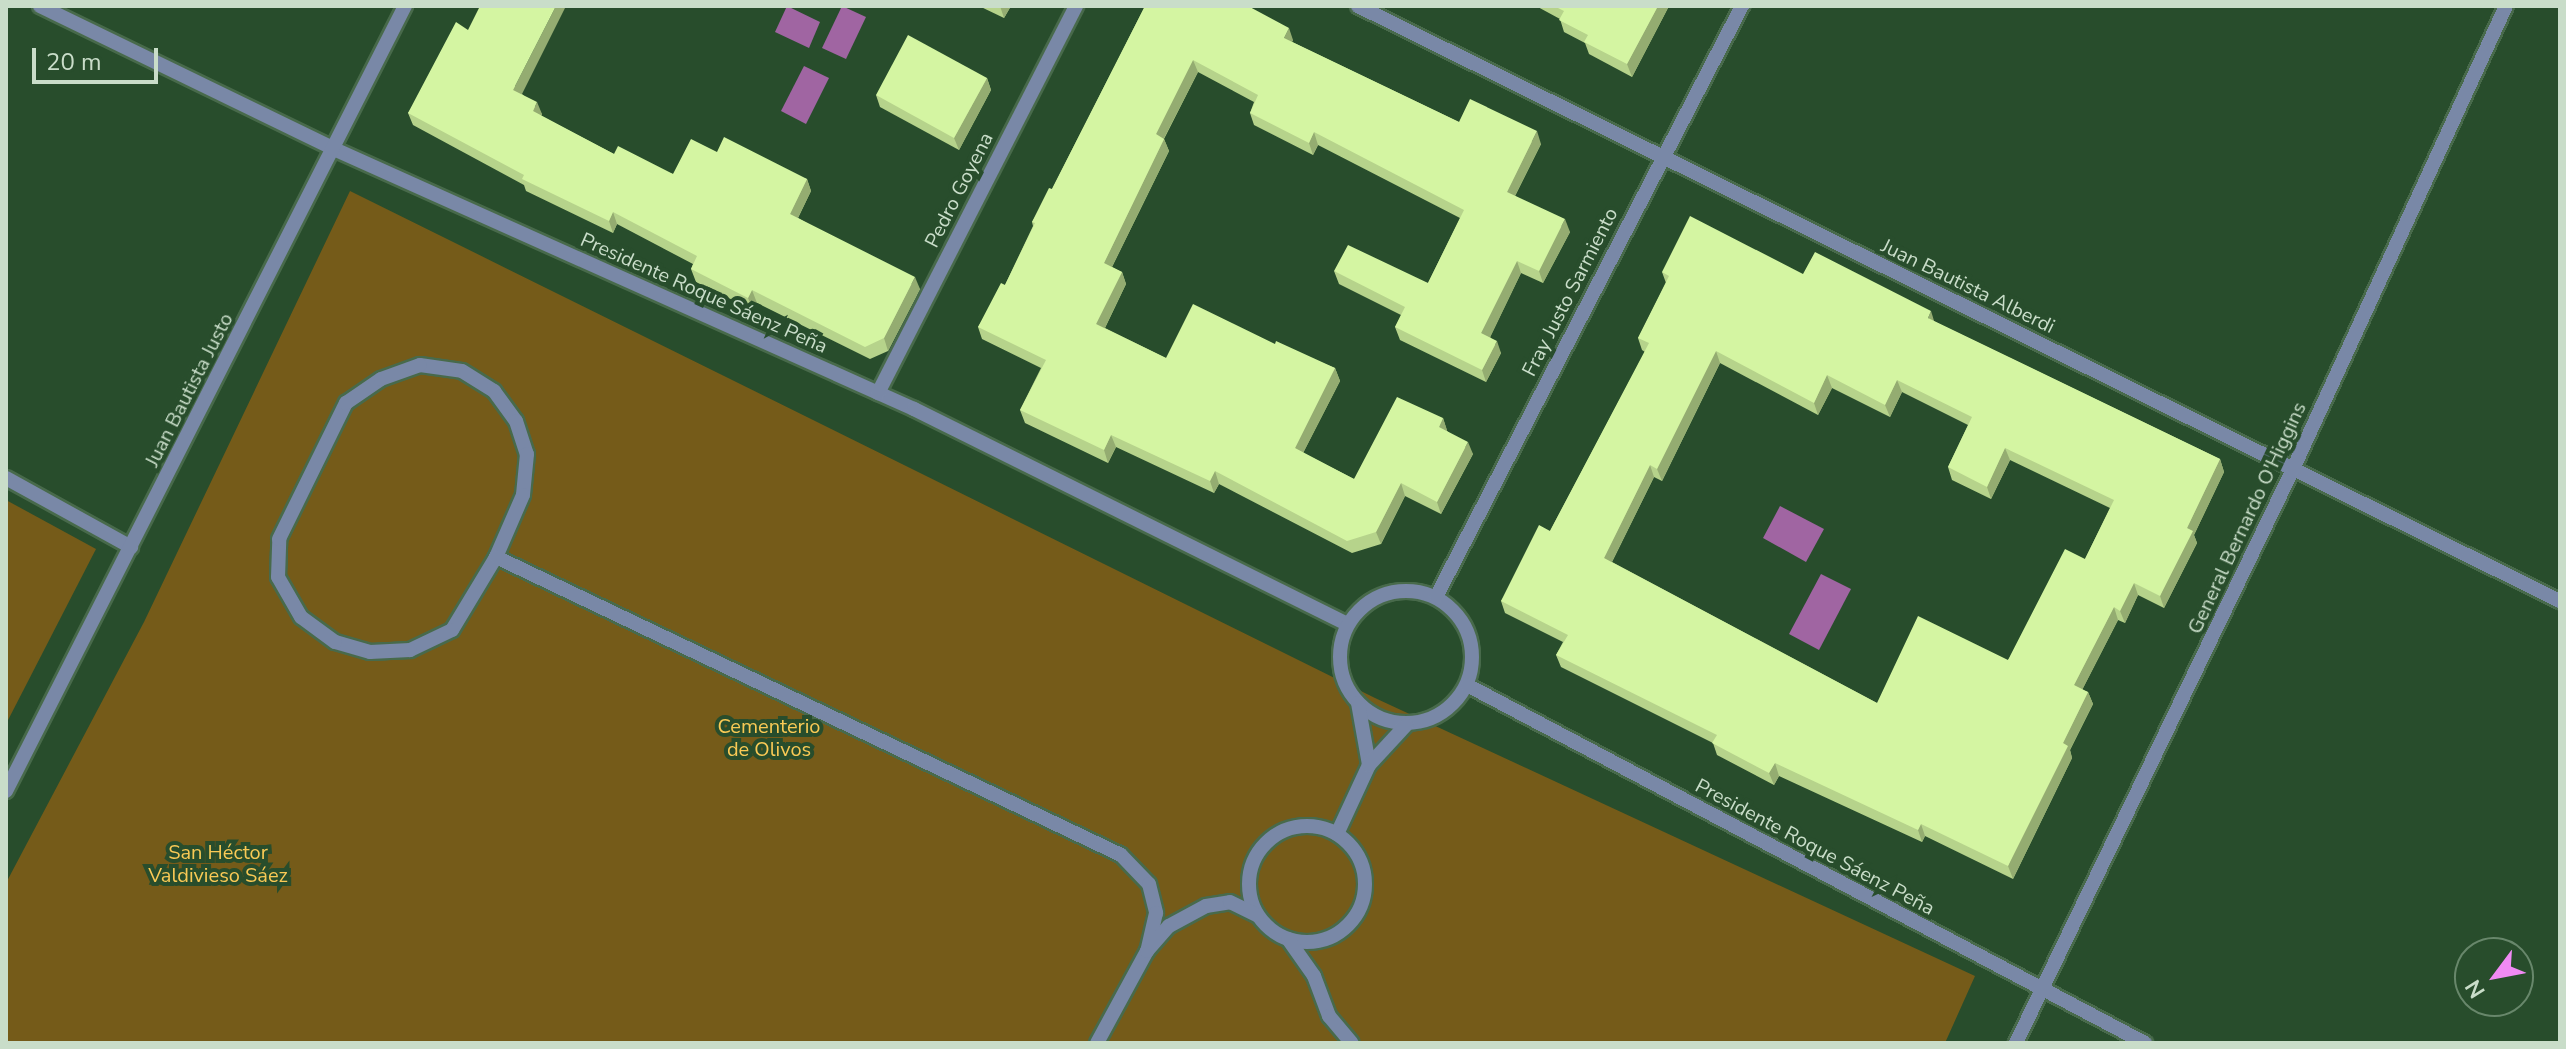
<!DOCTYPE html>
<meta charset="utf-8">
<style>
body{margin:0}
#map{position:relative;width:2566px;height:1049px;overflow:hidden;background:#284d2c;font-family:"Nunito Sans",sans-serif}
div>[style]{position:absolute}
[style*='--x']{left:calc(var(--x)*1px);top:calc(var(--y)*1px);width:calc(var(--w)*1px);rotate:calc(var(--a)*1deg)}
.green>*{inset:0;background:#755b19}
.water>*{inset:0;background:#a065a2}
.roads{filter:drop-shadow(2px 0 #486a4b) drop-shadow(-2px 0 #486a4b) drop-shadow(0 2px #486a4b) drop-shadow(0 -2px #486a4b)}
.minor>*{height:14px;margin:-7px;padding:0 7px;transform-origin:7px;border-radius:7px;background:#7988a7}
.minor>.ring{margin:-7px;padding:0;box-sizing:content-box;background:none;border:14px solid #7988a7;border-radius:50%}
.wall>*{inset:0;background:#b6d38b}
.shaded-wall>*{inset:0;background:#94ac71}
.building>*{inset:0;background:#d4f5a2}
span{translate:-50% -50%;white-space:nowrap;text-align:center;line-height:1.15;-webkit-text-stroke:8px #284d2c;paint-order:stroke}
.street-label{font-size:20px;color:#c9ddc9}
.park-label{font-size:20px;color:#f9c955}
.frame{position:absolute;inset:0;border:8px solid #c9ddc9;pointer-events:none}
.north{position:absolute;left:2454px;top:937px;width:80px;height:80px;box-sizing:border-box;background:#284d2c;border:2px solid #68876b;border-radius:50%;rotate:238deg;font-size:22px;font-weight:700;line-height:32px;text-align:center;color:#c9ddc9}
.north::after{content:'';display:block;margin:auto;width:28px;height:36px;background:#f18af4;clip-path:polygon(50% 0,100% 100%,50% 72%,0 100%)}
.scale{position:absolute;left:32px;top:48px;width:126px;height:36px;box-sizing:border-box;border:4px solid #c9ddc9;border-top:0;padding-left:10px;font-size:24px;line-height:28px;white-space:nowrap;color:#c9ddc9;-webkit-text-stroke:6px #284d2c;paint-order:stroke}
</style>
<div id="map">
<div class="green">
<i style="clip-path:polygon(350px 191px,1375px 698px,1975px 976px,1945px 1043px,6px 1043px,6px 883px,144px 622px)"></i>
<i style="clip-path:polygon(6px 500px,96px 549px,6px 724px)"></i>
</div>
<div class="water">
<i style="clip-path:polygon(787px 6px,820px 22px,809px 48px,775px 32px)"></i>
<i style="clip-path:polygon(842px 6px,866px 17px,846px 59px,822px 48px)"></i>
<i style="clip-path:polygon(804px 66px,829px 78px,806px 124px,781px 111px)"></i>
<i style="clip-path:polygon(1780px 506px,1824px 529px,1806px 562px,1763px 538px)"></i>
<i style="clip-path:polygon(1821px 574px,1851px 589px,1819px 650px,1789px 634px)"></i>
</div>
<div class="roads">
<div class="minor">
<i style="--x:40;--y:6;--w:327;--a:25.9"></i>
<i style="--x:334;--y:149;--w:636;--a:24.15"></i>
<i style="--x:914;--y:409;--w:483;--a:26.4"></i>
<i style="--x:1358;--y:6;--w:1341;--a:26.34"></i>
<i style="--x:420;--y:365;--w:42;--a:8.1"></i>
<i style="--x:462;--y:371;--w:38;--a:32"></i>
<i style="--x:494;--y:391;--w:37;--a:54"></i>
<i style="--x:516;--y:421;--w:35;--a:72"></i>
<i style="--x:527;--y:454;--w:41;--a:95.6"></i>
<i style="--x:523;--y:495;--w:68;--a:113.5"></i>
<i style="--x:496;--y:557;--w:85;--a:121.1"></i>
<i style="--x:452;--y:630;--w:47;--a:154.5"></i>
<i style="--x:410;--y:650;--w:40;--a:177.1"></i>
<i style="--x:370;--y:652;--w:36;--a:-164"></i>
<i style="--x:335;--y:642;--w:42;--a:-143.7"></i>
<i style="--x:301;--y:617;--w:46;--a:-119.9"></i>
<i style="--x:278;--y:577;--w:38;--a:-88"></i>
<i style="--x:279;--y:539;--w:152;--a:-63.8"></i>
<i style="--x:346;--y:403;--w:42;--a:-34.4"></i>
<i style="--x:381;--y:379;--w:41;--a:-19.7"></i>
<i style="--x:878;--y:393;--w:435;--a:-62.9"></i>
<i style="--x:6;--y:478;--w:143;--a:28.9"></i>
<i style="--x:496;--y:557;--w:692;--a:25.49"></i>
<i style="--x:1121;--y:855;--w:40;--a:46"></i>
<i style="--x:1149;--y:884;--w:30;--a:76"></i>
<i style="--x:1156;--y:913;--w:39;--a:103"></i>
<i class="ring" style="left:1340px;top:591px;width:118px;height:118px"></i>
<i style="--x:1436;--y:597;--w:666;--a:-62.63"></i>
<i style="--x:1467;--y:685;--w:767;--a:27.84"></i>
<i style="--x:1358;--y:703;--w:63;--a:79.9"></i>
<i style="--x:6;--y:791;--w:881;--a:-63.06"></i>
<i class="ring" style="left:1249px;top:826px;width:102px;height:102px"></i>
<i style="--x:1337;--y:834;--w:76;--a:-65.1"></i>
<i style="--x:1369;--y:765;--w:54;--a:-47.2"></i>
<i style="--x:1288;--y:939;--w:45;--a:54.9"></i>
<i style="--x:1314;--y:976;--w:43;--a:69.4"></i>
<i style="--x:1329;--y:1016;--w:35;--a:50"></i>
<i style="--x:1097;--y:1043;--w:105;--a:-61.5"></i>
<i style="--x:1147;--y:951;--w:33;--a:-49"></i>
<i style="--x:1169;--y:926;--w:42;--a:-28.4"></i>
<i style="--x:1206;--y:906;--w:24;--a:-9"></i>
<i style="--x:1230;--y:902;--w:30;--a:26"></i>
<i style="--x:2016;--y:1043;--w:637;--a:-64.24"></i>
<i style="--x:2293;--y:469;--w:510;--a:-65.3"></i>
</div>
</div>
<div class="wall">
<i style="clip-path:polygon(979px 6px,1011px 6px,1004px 18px)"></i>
<i style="clip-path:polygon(1145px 6px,1293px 40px,1292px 42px,1459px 122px,1541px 144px,1515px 196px,1570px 232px,1543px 283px,1521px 273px,1490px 337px,1501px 353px,1486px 382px,1400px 340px,1395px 327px,1401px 315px,1339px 284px,1334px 271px,1428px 283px,1460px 218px,1318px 145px,1313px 155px,1254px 125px,1250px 113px,1254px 102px,1198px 72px,1164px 139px,1169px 151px,1112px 267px,1122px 272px,1126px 284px,1105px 328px,1166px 358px,1275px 344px,1335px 368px,1340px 381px,1303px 453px,1354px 479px,1443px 418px,1447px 431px,1473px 454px,1441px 514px,1405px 496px,1381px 544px,1352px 553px,1219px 484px,1214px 493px,1116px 447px,1108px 463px,1025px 423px,1020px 410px,1041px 368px,982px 339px,978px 327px,1005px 285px,1033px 226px,1032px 222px,1052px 189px)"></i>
<i style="clip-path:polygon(1536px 6px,1669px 6px,1632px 77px,1589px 54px,1585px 43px,1564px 32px,1560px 19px)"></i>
<i style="clip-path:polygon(468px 30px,522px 94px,542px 114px,541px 116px,614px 154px,673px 174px,717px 152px,807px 179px,811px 191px,798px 218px,920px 289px,888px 351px,870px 359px,757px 303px,753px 310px,696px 282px,691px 269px,693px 264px,617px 224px,613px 233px,526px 191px,524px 185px,413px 125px,408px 113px)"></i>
<i style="clip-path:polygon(987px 78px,991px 90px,959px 150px,880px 107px,876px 95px)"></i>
<i style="clip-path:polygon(evenodd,1662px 272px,1803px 274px,1935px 322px,2220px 459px,2224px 472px,2194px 535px,2197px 543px,2164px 608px,2138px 595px,2125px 623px,2118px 620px,2082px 690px,2088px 692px,2093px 704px,2070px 750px,2072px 758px,2013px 879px,1925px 836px,1922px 842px,1779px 776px,1774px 785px,1717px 755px,1713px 743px,1561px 667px,1556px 655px,1563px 642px,1505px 613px,1501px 601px,1550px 531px,1645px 352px,1642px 350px,1638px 338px,1666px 283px,1662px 272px,1720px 363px,1818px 415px,1832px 388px,1890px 417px,1902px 392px,1968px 425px,1948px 467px,1952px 480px,1991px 499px,2010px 460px,2110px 508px,2085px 559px,2008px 660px,1877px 703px,1612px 562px,1654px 477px,1662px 481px,1720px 363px)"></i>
</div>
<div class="shaded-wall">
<i style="clip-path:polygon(556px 6px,566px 6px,518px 102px,513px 90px)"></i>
<i style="clip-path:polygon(1000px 6px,1011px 6px,1004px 18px)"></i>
<i style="clip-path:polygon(1658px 6px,1669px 6px,1632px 77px,1627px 64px)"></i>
<i style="clip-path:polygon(1289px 28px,1293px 40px,1288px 50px,1284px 38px)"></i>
<i style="clip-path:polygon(1193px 60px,1198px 72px,1160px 146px,1156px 134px)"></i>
<i style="clip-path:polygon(987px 78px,991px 90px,959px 150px,954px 138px)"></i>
<i style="clip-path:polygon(537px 102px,542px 114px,537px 124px,533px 111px)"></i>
<i style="clip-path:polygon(1537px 131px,1541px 144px,1511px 204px,1507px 192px)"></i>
<i style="clip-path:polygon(1314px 132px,1318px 145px,1313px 155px,1309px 143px)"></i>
<i style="clip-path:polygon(1164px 139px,1169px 151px,1108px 275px,1104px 263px)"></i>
<i style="clip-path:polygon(807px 179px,811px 191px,794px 226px,790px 214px)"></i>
<i style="clip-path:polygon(613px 212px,617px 224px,613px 233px,609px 221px)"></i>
<i style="clip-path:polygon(1565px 219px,1570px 232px,1543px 283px,1539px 271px)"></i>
<i style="clip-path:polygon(1517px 261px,1521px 273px,1486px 346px,1481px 333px)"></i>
<i style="clip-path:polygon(1122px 272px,1126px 284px,1101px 336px,1096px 324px)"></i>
<i style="clip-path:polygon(915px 277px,920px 289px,888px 351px,884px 338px)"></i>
<i style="clip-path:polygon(752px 290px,757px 303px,753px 310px,748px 298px)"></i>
<i style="clip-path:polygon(1931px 311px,1935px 324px,1928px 318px)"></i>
<i style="clip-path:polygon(1497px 341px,1501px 353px,1486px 382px,1482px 370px)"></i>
<i style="clip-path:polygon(1716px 351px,1720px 363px,1662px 481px,1657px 469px)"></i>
<i style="clip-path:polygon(1335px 368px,1340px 381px,1299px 461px,1295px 448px)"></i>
<i style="clip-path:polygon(1827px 375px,1832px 388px,1818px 415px,1814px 403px)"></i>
<i style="clip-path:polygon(1897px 380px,1902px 392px,1890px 417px,1885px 405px)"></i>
<i style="clip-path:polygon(1443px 418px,1447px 430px,1443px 439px,1439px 427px)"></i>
<i style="clip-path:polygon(1111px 435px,1116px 447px,1108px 463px,1104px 450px)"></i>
<i style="clip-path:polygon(1468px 442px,1473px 454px,1441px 514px,1437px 502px)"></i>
<i style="clip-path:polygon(2005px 448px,2010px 460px,1991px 499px,1987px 487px)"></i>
<i style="clip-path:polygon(2220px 459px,2224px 472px,2194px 535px,2197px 543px,2164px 608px,2160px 596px,2187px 528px)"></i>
<i style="clip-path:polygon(1650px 465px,1654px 477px,1608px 570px,1604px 558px)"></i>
<i style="clip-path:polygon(1215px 471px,1219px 484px,1214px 493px,1210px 481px)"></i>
<i style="clip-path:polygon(1401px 483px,1405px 496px,1381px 544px,1376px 532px)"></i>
<i style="clip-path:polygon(2134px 583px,2138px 595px,2125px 623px,2120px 611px)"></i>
<i style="clip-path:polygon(2114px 607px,2118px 620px,2078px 698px,2074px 685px)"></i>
<i style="clip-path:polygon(2088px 692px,2093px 704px,2070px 750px,2072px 758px,2013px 879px,2008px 866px,2063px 743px)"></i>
<i style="clip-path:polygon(1775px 763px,1779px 776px,1774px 785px,1769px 773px)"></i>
<i style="clip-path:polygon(1921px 824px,1925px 836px,1922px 842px,1918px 830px)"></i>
</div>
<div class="building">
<i style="clip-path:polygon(480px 6px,556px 6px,513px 90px,537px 102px,533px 111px,614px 154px,618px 146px,673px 174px,691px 139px,717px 152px,724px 137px,807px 179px,790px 214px,915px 277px,884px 338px,865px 347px,752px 290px,748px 298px,691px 269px,697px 256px,613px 212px,609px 221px,522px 179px,524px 175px,408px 113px,456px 22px,468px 30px)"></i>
<i style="clip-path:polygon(1145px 6px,1248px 6px,1289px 28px,1284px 38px,1459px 122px,1470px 99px,1537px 131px,1507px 192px,1565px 219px,1539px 271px,1517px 261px,1481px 333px,1497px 341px,1482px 370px,1395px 327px,1405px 307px,1334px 271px,1348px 245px,1428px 283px,1464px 210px,1314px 132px,1309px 143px,1250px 113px,1258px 95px,1193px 60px,1156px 134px,1164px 139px,1104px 263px,1122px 272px,1096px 324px,1166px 358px,1193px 304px,1275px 344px,1276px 341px,1335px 368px,1295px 448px,1354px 479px,1397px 397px,1443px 418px,1439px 427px,1468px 442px,1437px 502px,1401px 483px,1376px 532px,1347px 541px,1215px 471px,1210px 481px,1111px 435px,1104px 450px,1020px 410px,1046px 360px,978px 327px,1001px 283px,1005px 285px,1035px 223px,1032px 222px,1049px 188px,1052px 189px)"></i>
<i style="clip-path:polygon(1554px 6px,1658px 6px,1627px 64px,1584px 42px,1588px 35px,1559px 20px,1564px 11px)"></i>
<i style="clip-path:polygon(908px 35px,987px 78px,954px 138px,876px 95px)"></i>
<i style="clip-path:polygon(evenodd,1690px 216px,1803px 274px,1815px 252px,1931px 311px,1928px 318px,2220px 459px,2187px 528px,2193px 531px,2160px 596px,2134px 583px,2120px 611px,2114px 607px,2074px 685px,2088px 692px,2063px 743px,2068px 746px,2008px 866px,1921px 824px,1918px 830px,1775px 763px,1769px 773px,1712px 743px,1717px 735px,1556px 655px,1568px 635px,1501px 601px,1539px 525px,1550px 531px,1649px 343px,1638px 338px,1669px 276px,1662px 272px,1690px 216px,1716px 351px,1814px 403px,1827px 375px,1885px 405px,1897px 380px,1972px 417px,1948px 467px,1987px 487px,2005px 448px,2114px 500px,2085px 559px,2065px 549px,2008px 660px,1918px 616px,1877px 703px,1604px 558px,1650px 465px,1657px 469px,1716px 351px)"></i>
</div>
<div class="street-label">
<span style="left:959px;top:190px;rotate:-63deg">Pedro Goyena</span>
<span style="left:1968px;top:286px;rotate:26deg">Juan Bautista Alberdi</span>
<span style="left:1570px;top:292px;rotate:-63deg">Fray Justo Sarmiento</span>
<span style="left:704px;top:293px;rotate:24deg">Presidente Roque Sáenz Peña</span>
<span style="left:189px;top:390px;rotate:-63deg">Juan Bautista Justo</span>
<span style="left:2247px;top:518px;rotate:-65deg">General Bernardo O'Higgins</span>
<span style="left:1815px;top:847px;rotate:28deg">Presidente Roque Sáenz Peña</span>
</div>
<div class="park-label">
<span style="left:769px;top:738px">Cementerio<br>de Olivos</span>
<span style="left:218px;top:864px">San Héctor<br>Valdivieso Sáez</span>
</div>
<div class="frame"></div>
<div class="north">N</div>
<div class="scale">20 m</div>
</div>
